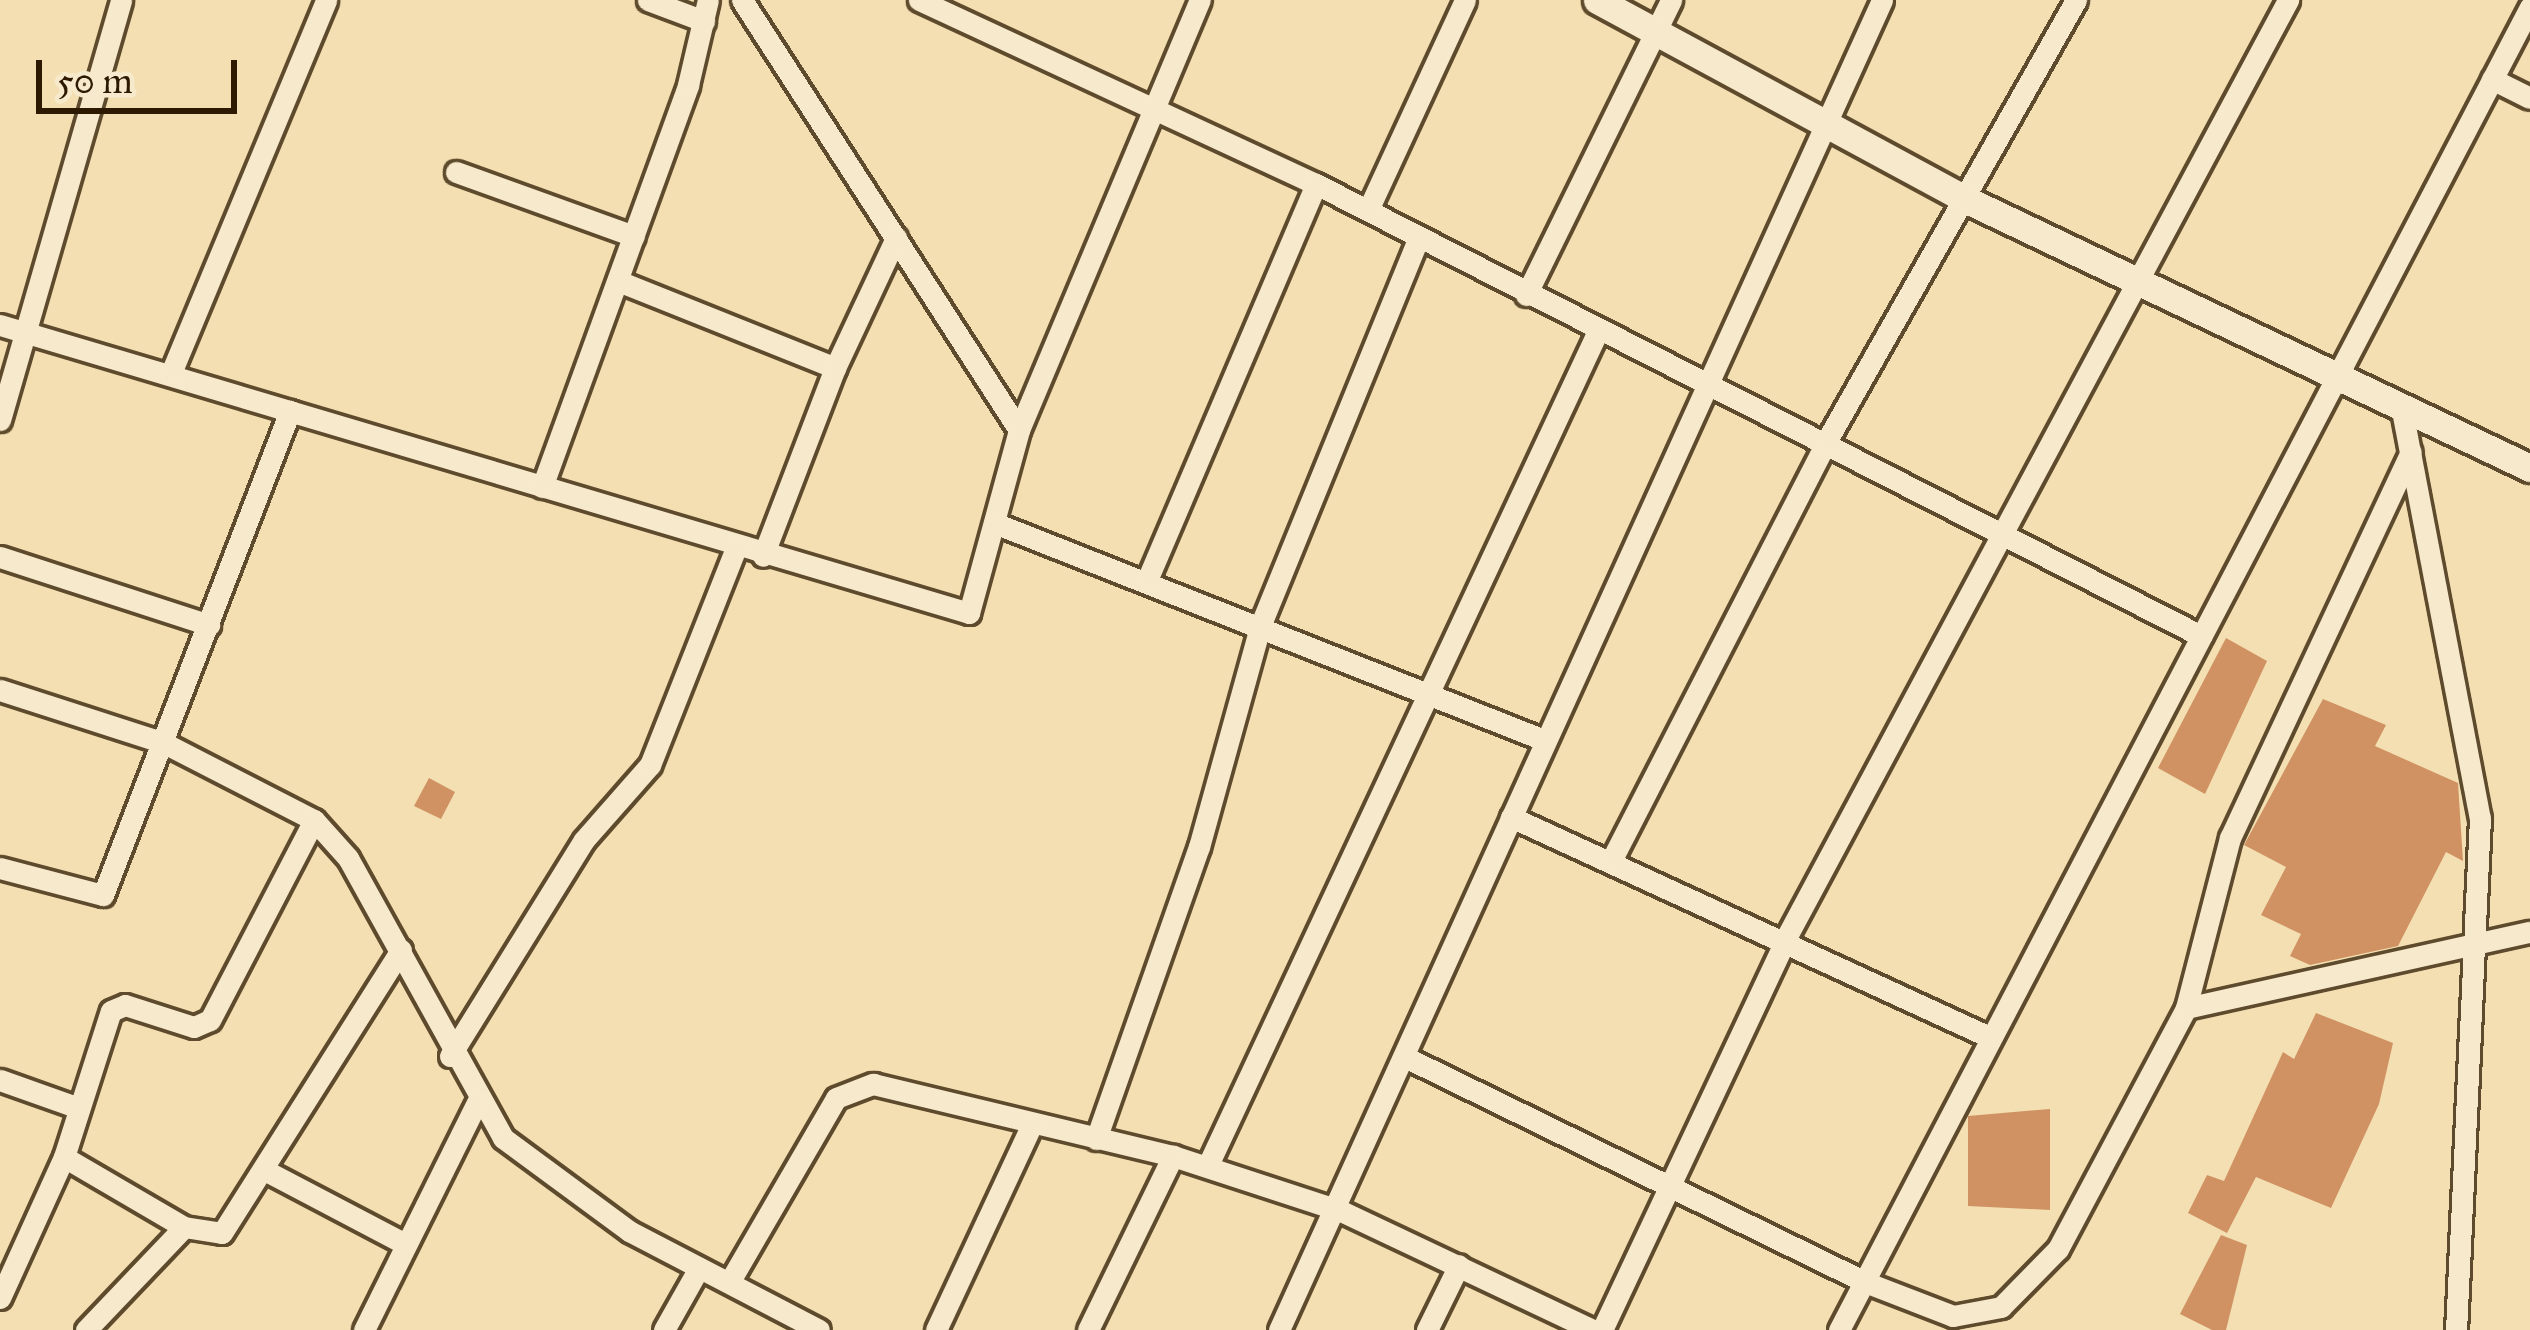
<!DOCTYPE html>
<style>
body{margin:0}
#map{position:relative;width:2530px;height:1330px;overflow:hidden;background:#f3dfb1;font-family:"IM FELL Great Primer",serif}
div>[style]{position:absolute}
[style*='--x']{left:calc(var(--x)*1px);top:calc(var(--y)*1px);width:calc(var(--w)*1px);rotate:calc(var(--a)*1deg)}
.building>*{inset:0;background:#d09263}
.roads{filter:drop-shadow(3px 0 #5e4a2c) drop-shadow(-3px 0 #5e4a2c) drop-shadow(0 3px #5e4a2c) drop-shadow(0 -3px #5e4a2c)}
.minor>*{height:21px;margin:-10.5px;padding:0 10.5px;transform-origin:10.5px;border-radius:10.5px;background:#f7eacc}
.tertiary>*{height:27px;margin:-13.5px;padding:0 13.5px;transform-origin:13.5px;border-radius:13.5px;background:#f7eacc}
span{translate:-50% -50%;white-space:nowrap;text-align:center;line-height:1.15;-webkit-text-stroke:10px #f7eacc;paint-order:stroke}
.scale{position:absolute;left:36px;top:60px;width:201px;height:54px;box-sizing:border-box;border:6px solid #2d1900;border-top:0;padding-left:15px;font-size:36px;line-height:42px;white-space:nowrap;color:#2d1900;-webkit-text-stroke:9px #f7eacc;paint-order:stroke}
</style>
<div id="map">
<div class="building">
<i style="clip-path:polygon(2226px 638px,2267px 661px,2205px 794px,2158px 768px)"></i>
<i style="clip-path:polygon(2323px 699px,2386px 725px,2375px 746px,2458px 783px,2463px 861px,2446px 852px,2398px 946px,2310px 965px,2290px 956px,2301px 934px,2261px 915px,2286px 867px,2244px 845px)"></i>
<i style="clip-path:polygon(429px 778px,455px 792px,441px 819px,414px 806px)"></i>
<i style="clip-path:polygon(2316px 1013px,2393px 1043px,2379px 1104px,2331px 1208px,2256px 1177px,2227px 1233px,2188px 1213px,2207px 1175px,2224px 1181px,2283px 1052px,2294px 1059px)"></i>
<i style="clip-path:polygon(2050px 1109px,2050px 1210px,1968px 1206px,1968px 1116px)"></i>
<i style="clip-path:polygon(2221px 1235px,2247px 1245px,2226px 1330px,2212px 1330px,2180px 1314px)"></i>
</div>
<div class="roads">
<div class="minor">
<i style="--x:648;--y:0;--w:60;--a:20.6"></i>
<i style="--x:742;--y:0;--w:511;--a:57.21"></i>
<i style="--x:919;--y:0;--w:438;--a:24.9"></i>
<i style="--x:1316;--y:184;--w:994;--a:27.05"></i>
<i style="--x:2492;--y:79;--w:42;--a:26.6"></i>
<i style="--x:456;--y:172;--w:189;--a:19.8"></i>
<i style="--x:1368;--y:210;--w:231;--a:-65.2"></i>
<i style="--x:618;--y:281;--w:234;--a:21.8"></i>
<i style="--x:835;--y:368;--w:201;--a:111"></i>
<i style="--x:1526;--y:295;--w:329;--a:-63.8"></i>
<i style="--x:0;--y:325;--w:1011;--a:16.55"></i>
<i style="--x:969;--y:613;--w:190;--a:-74.7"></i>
<i style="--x:1019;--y:430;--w:467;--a:-67.2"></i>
<i style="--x:835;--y:368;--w:144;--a:-64.9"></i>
<i style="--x:171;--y:373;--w:404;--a:-67.4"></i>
<i style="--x:2401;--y:405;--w:420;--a:79.2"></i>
<i style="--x:2480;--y:818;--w:513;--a:92.68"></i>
<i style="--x:0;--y:420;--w:437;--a:-73.9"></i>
<i style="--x:542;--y:487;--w:428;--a:-70"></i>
<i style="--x:688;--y:85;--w:87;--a:-76.8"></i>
<i style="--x:997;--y:524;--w:583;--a:21.55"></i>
<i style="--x:0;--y:557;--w:220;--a:18"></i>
<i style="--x:1148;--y:578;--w:428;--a:-66.9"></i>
<i style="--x:0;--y:690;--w:172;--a:17.9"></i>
<i style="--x:164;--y:743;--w:169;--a:27.2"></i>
<i style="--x:314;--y:820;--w:51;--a:48.2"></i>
<i style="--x:348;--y:858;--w:320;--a:61"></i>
<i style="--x:503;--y:1138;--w:157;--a:36.4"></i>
<i style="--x:629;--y:1231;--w:214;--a:27.5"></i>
<i style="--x:1511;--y:817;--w:522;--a:24.7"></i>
<i style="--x:1613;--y:857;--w:466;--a:-62.8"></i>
<i style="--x:1826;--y:442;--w:508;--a:-60.51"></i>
<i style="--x:0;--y:868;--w:106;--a:14.7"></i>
<i style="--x:103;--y:895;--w:519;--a:-68.88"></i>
<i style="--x:2186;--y:1008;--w:352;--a:-12.5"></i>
<i style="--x:450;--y:1056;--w:254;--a:-58.2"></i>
<i style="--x:584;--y:840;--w:100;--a:-48.7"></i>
<i style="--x:650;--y:765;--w:233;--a:-68.4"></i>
<i style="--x:1405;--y:1057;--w:512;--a:26.06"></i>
<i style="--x:1865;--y:1282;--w:94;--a:21.1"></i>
<i style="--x:1953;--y:1316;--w:49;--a:-10.6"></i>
<i style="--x:2001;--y:1307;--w:81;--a:-45.5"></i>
<i style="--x:2058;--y:1249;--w:273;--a:-62"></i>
<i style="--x:2186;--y:1008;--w:176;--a:-75.5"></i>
<i style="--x:2230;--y:838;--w:426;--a:-64.9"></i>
<i style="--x:0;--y:1080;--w:84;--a:19.5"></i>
<i style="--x:1096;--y:1139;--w:310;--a:-70.6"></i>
<i style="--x:1199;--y:847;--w:231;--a:-74.5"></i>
<i style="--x:1261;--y:624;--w:418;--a:-67.8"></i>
<i style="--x:64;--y:1157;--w:139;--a:30.3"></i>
<i style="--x:184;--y:1227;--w:38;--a:9"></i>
<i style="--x:222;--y:1233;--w:335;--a:-57.7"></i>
<i style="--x:1208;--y:1165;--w:918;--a:-64.94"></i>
<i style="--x:270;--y:1173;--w:153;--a:27.7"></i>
<i style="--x:730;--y:1281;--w:211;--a:-59.9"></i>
<i style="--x:836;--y:1098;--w:40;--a:-21"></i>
<i style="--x:873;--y:1084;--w:309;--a:13.5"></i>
<i style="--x:1173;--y:1156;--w:177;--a:18.1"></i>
<i style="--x:1341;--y:1211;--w:279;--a:25.3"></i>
<i style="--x:0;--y:1298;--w:155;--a:-65.6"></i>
<i style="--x:64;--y:1157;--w:153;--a:-72.2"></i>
<i style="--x:111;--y:1011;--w:15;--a:-23"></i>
<i style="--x:125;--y:1005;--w:72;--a:17.7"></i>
<i style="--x:194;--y:1027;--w:17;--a:-24"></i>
<i style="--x:210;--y:1020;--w:225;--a:-62.5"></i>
<i style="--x:86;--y:1330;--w:142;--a:-46.4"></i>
<i style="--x:364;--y:1330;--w:254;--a:-63.6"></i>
<i style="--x:664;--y:1330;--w:71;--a:-60.6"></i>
<i style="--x:936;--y:1330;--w:227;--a:-65"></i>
<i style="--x:1088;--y:1330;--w:194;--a:-64"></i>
<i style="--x:1279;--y:1330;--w:1460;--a:-65.61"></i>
<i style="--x:1427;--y:1330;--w:72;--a:-63.8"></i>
<i style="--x:1602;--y:1330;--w:435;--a:-64.8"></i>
<i style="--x:1787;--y:936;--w:1062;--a:-61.84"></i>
<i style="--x:1839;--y:1330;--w:1493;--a:-62.42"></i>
</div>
<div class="tertiary">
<i style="--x:1597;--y:0;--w:425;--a:28.4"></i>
<i style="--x:1971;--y:202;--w:619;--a:25.45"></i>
</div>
</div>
<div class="scale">50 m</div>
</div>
